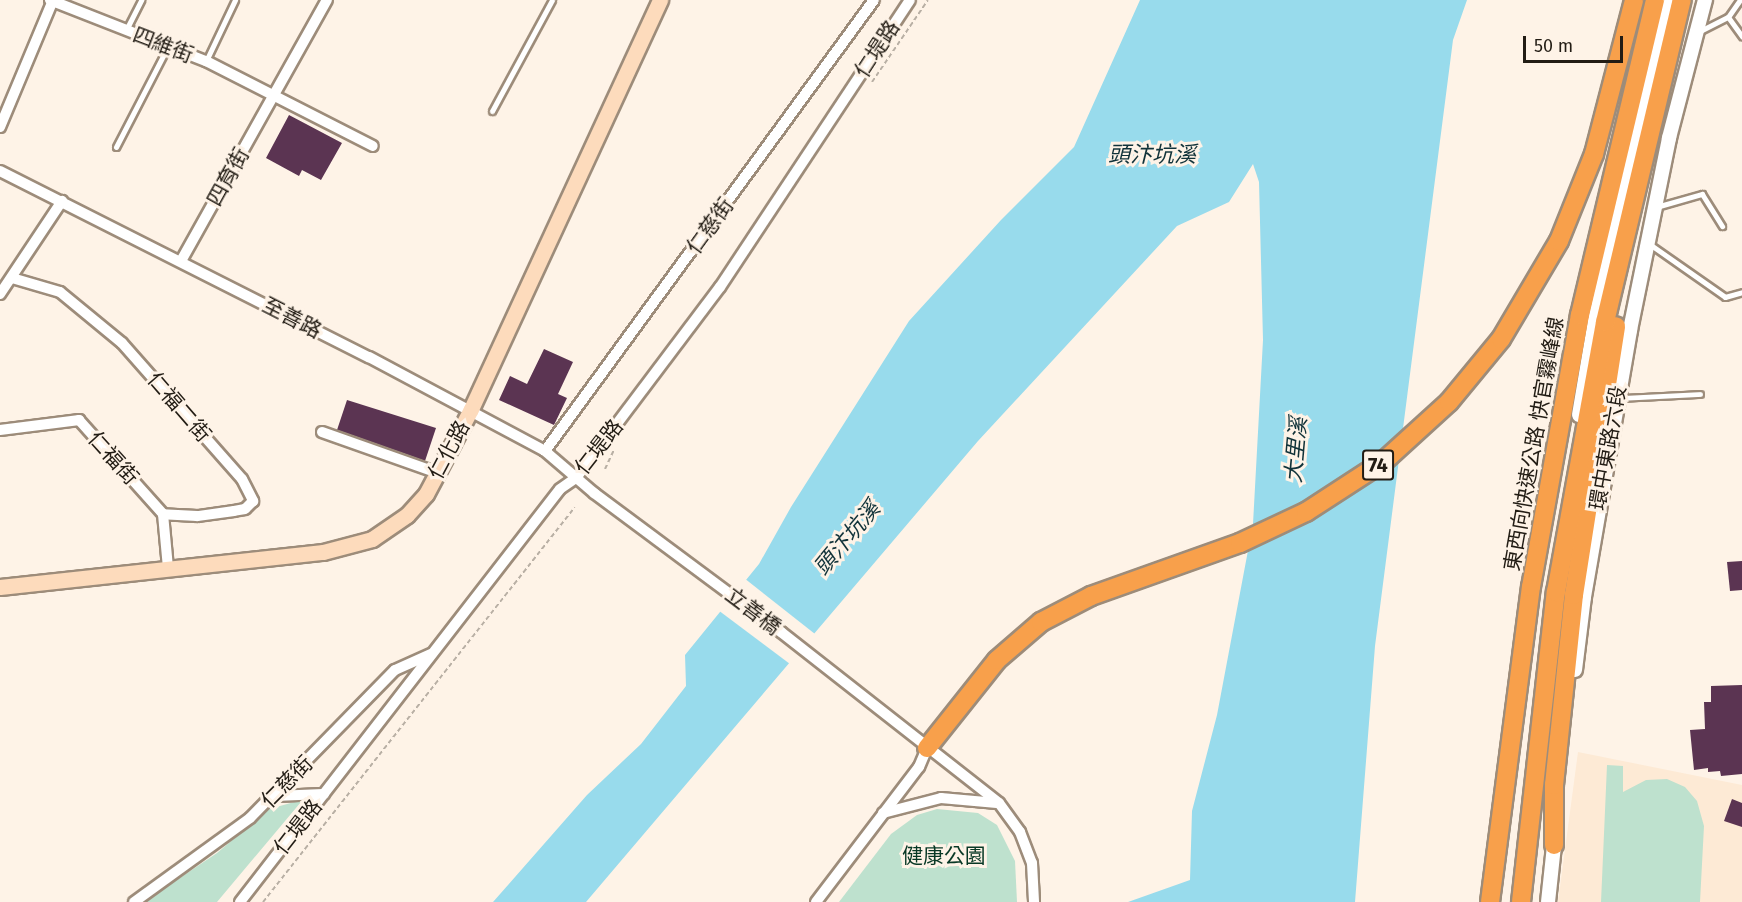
<!DOCTYPE html>
<meta charset="utf-8">
<style>
body{margin:0}
#map{position:relative;width:1742px;height:902px;overflow:hidden;background:#fef3e7;font-family:"Fira Sans","Noto Sans TC",sans-serif}
div>[style]{position:absolute}
[style*='--x']{left:calc(var(--x)*1px);top:calc(var(--y)*1px);width:calc(var(--w)*1px);rotate:calc(var(--a)*1deg)}
.built>*{inset:0;background:#fdead5}
.green>*{inset:0;background:#bee1ce}
.water>*{inset:0;background:#98dbec}
.pier>*{inset:0;background:#fef3e7}
.building>*{inset:0;background:#5b3452}
.path>*{height:2px;margin-top:-1px;transform-origin:0;background:repeating-linear-gradient(90deg,#b8afa4 0 4.5px,transparent 0 7.5px)}
.roads{filter:drop-shadow(2px 0 #9d8c7a) drop-shadow(-2px 0 #9d8c7a) drop-shadow(0 2px #9d8c7a) drop-shadow(0 -2px #9d8c7a)}
.service>*{height:5px;margin:-2.5px;padding:0 2.5px;transform-origin:2.5px;border-radius:2.5px;background:#fff}
.minor>*{height:10px;margin:-5px;padding:0 5px;transform-origin:5px;border-radius:5px;background:#fff}
.tertiary>*{height:14px;margin:-7px;padding:0 7px;transform-origin:7px;border-radius:7px;background:#fff}
.secondary>*{height:15px;margin:-7.5px;padding:0 7.5px;transform-origin:7.5px;border-radius:7.5px;background:#fddbbc}
.trunk>*{height:18px;margin:-9px;padding:0 9px;transform-origin:9px;border-radius:9px;background:#f8a04b}
span{translate:-50% -50%;white-space:nowrap;text-align:center;line-height:1.15;-webkit-text-stroke:6px #fef3e7;paint-order:stroke}
.shield-label span{padding:2px 4px;background:#fef3e7;border:2px solid;border-radius:4px;-webkit-text-stroke-width:0}
.shield-label{font-size:20px;color:#221c14;font-weight:700}
.street-label{font-size:21px;color:#221c14}
.park-label{font-size:21px;color:#083825}
.water-label{font-size:22px;color:#103239;font-style:italic}
.scale{position:absolute;left:1523px;top:36px;width:100px;height:27px;box-sizing:border-box;border:3px solid #221c14;border-top:0;padding-left:8px;font-size:18px;line-height:21px;white-space:nowrap;color:#221c14;-webkit-text-stroke:4px #fef3e7;paint-order:stroke}
</style>
<div id="map">
<div class="built">
<i style="clip-path:polygon(1578px 752px,1742px 785px,1742px 902px,1558px 902px)"></i>
</div>
<div class="green">
<i style="clip-path:polygon(1607px 765px,1623px 766px,1623px 792px,1646px 780px,1667px 779px,1685px 787px,1697px 801px,1704px 826px,1700px 902px,1601px 902px)"></i>
<i style="clip-path:polygon(298px 801px,301px 802px,217px 902px,144px 902px,217px 853px,269px 809px)"></i>
<i style="clip-path:polygon(937px 809px,978px 813px,997px 825px,1015px 861px,1017px 902px,839px 902px,891px 834px,917px 815px)"></i>
</div>
<div class="water">
<i style="clip-path:polygon(1140px 0,1467px 0,1453px 40px,1375px 646px,1355px 902px,1128px 902px,1190px 880px,1192px 811px,1217px 715px,1253px 524px,1263px 340px,1259px 182px,1253px 164px,1229px 202px,1177px 226px,978px 441px,586px 902px,493px 902px,587px 795px,641px 744px,686px 686px,685px 655px,759px 564px,791px 507px,909px 321px,1001px 220px,1074px 147px)"></i>
</div>
<div class="pier">
<i style="clip-path:polygon(744px 578px,815px 634px,790px 664px,718px 610px)"></i>
</div>
<div class="building">
<i style="clip-path:polygon(289px 115px,342px 143px,321px 180px,302px 170px,299px 176px,266px 158px)"></i>
<i style="clip-path:polygon(544px 349px,573px 362px,558px 394px,567px 398px,554px 425px,499px 400px,510px 376px,527px 384px)"></i>
<i style="clip-path:polygon(347px 400px,436px 428px,425px 461px,337px 430px)"></i>
<i style="clip-path:polygon(1742px 561px,1742px 590px,1730px 591px,1727px 562px)"></i>
<i style="clip-path:polygon(1742px 685px,1742px 774px,1721px 776px,1720px 771px,1708px 772px,1708px 768px,1694px 770px,1690px 730px,1705px 729px,1704px 702px,1711px 702px,1711px 686px)"></i>
<i style="clip-path:polygon(1732px 799px,1742px 803px,1742px 827px,1724px 821px)"></i>
</div>
<div class="path">
<i style="--x:872;--y:82;--w:99;--a:-55.7"></i>
<i style="--x:605;--y:469;--w:21;--a:-65"></i>
<i style="--x:263;--y:902;--w:503;--a:-51.7"></i>
</div>
<div class="roads">
<div class="service">
<i style="--x:1728;--y:17;--w:24;--a:54"></i>
<i style="--x:126;--y:30;--w:34;--a:-63"></i>
<i style="--x:1700;--y:31;--w:31;--a:-27"></i>
<i style="--x:1728;--y:17;--w:21;--a:-55"></i>
<i style="--x:206;--y:61;--w:68;--a:-64.6"></i>
<i style="--x:492;--y:111;--w:126;--a:-61.6"></i>
<i style="--x:116;--y:147;--w:111;--a:-62.7"></i>
<i style="--x:1656;--y:207;--w:48;--a:-15.8"></i>
<i style="--x:1702;--y:194;--w:38;--a:58"></i>
<i style="--x:1648;--y:243;--w:94;--a:35"></i>
<i style="--x:1725;--y:297;--w:18;--a:-16"></i>
<i style="--x:1621;--y:398;--w:79;--a:-2.9"></i>
</div>
<div class="minor">
<i style="--x:50;--y:0;--w:168;--a:21.4"></i>
<i style="--x:206;--y:61;--w:187;--a:27"></i>
<i style="--x:0;--y:127;--w:138;--a:-67.3"></i>
<i style="--x:0;--y:171;--w:413;--a:26.8"></i>
<i style="--x:369;--y:357;--w:200;--a:28.1"></i>
<i style="--x:545;--y:451;--w:65;--a:40.6"></i>
<i style="--x:594;--y:493;--w:233;--a:36.6"></i>
<i style="--x:781;--y:632;--w:277;--a:38.1"></i>
<i style="--x:999;--y:803;--w:36;--a:54"></i>
<i style="--x:1020;--y:832;--w:33;--a:69"></i>
<i style="--x:1032;--y:863;--w:39;--a:87"></i>
<i style="--x:181;--y:261;--w:299;--a:-60.8"></i>
<i style="--x:12;--y:278;--w:50;--a:16.3"></i>
<i style="--x:60;--y:292;--w:80;--a:39.4"></i>
<i style="--x:122;--y:343;--w:181;--a:48.6"></i>
<i style="--x:242;--y:479;--w:25;--a:63"></i>
<i style="--x:253;--y:501;--w:11;--a:135"></i>
<i style="--x:245;--y:509;--w:11;--a:170"></i>
<i style="--x:234;--y:511;--w:37;--a:172"></i>
<i style="--x:197;--y:516;--w:34;--a:-177"></i>
<i style="--x:0;--y:294;--w:112;--a:-56.3"></i>
<i style="--x:0;--y:430;--w:80;--a:-7.2"></i>
<i style="--x:79;--y:420;--w:126;--a:48.2"></i>
<i style="--x:163;--y:514;--w:54;--a:84.7"></i>
<i style="--x:322;--y:432;--w:123;--a:19.5"></i>
<i style="--x:545;--y:451;--w:558;--a:-53.89"></i>
<i style="--x:274;--y:796;--w:50;--a:-2.3"></i>
<i style="--x:883;--y:813;--w:60;--a:-14.5"></i>
<i style="--x:941;--y:798;--w:56;--a:5.1"></i>
<i style="--x:134;--y:902;--w:143;--a:-35.9"></i>
<i style="--x:250;--y:818;--w:207;--a:-45.6"></i>
<i style="--x:395;--y:670;--w:39;--a:-24"></i>
<i style="--x:240;--y:902;--w:522;--a:-52.23"></i>
<i style="--x:560;--y:489;--w:19;--a:-35"></i>
<i style="--x:576;--y:478;--w:239;--a:-53"></i>
<i style="--x:720;--y:287;--w:344;--a:-56.5"></i>
<i style="--x:816;--y:902;--w:170;--a:-52.7"></i>
<i style="--x:919;--y:767;--w:21;--a:-67"></i>
</div>
<div class="tertiary">
<i style="--x:1579;--y:415;--w:96;--a:-80.4"></i>
<i style="--x:1595;--y:320;--w:328;--a:-77.5"></i>
<i style="--x:1575;--y:670;--w:74;--a:-83"></i>
<i style="--x:1584;--y:597;--w:271;--a:-80.2"></i>
<i style="--x:1630;--y:330;--w:196;--a:-78.5"></i>
<i style="--x:1669;--y:138;--w:143;--a:-75.4"></i>
<i style="--x:1548;--y:902;--w:66;--a:-83.9"></i>
</div>
<div class="secondary">
<i style="--x:0;--y:587;--w:325;--a:-6.2"></i>
<i style="--x:323;--y:552;--w:51;--a:-14.9"></i>
<i style="--x:372;--y:539;--w:42;--a:-34.4"></i>
<i style="--x:407;--y:515;--w:28;--a:-48"></i>
<i style="--x:426;--y:494;--w:96;--a:-62.1"></i>
<i style="--x:471;--y:409;--w:451;--a:-65.2"></i>
</div>
<div class="trunk">
<i style="--x:927;--y:748;--w:112;--a:-51.5"></i>
<i style="--x:997;--y:660;--w:58;--a:-40.8"></i>
<i style="--x:1041;--y:622;--w:56;--a:-27.5"></i>
<i style="--x:1091;--y:596;--w:158;--a:-19.6"></i>
<i style="--x:1240;--y:543;--w:73;--a:-25.2"></i>
<i style="--x:1306;--y:512;--w:92;--a:-33"></i>
<i style="--x:1383;--y:462;--w:89;--a:-42.3"></i>
<i style="--x:1449;--y:402;--w:82;--a:-50.5"></i>
<i style="--x:1501;--y:339;--w:114;--a:-59.4"></i>
<i style="--x:1559;--y:241;--w:94;--a:-68.1"></i>
<i style="--x:1594;--y:154;--w:159;--a:-75.4"></i>
<i style="--x:1554;--y:845;--w:60;--a:-90"></i>
<i style="--x:1554;--y:785;--w:191;--a:-84"></i>
<i style="--x:1574;--y:595;--w:272;--a:-81.1"></i>
<i style="--x:1490;--y:902;--w:318;--a:-82.6"></i>
<i style="--x:1531;--y:587;--w:276;--a:-79.8"></i>
<i style="--x:1580;--y:315;--w:324;--a:-76.6"></i>
<i style="--x:1521;--y:902;--w:312;--a:-83.6"></i>
<i style="--x:1556;--y:592;--w:274;--a:-79.7"></i>
<i style="--x:1605;--y:322;--w:331;--a:-76.6"></i>
</div>
</div>
<div class="shield-label">
<span style="left:1378px;top:465px">74</span>
</div>
<div class="street-label">
<span style="left:163px;top:45px;rotate:21deg">四維街</span>
<span style="left:877px;top:49px;rotate:-57deg">仁堤路</span>
<span style="left:228px;top:177px;rotate:-61deg">四育街</span>
<span style="left:710px;top:226px;rotate:-54deg">仁慈街</span>
<span style="left:292px;top:318px;rotate:27deg">至善路</span>
<span style="left:179px;top:407px;rotate:49deg">仁福二街</span>
<span style="left:1534px;top:444px;rotate:-80deg">東西向快速公路 快官霧峰線</span>
<span style="left:599px;top:447px;rotate:-52deg">仁堤路</span>
<span style="left:1608px;top:448px;rotate:-80deg">環中東路六段</span>
<span style="left:449px;top:450px;rotate:-62deg">仁化路</span>
<span style="left:113px;top:458px;rotate:48deg">仁福街</span>
<span style="left:753px;top:611px;rotate:37deg">立善橋</span>
<span style="left:287px;top:782px;rotate:-45deg">仁慈街</span>
<span style="left:298px;top:827px;rotate:-52deg">仁堤路</span>
</div>
<div class="park-label">
<span style="left:944px;top:856px">健康公園</span>
</div>
<div class="water-label">
<span style="left:1152px;top:155px">頭汴坑溪</span>
<span style="left:1296px;top:450px;rotate:-85deg">大里溪</span>
<span style="left:847px;top:538px;rotate:-50deg">頭汴坑溪</span>
</div>
<div class="scale">50 m</div>
</div>
